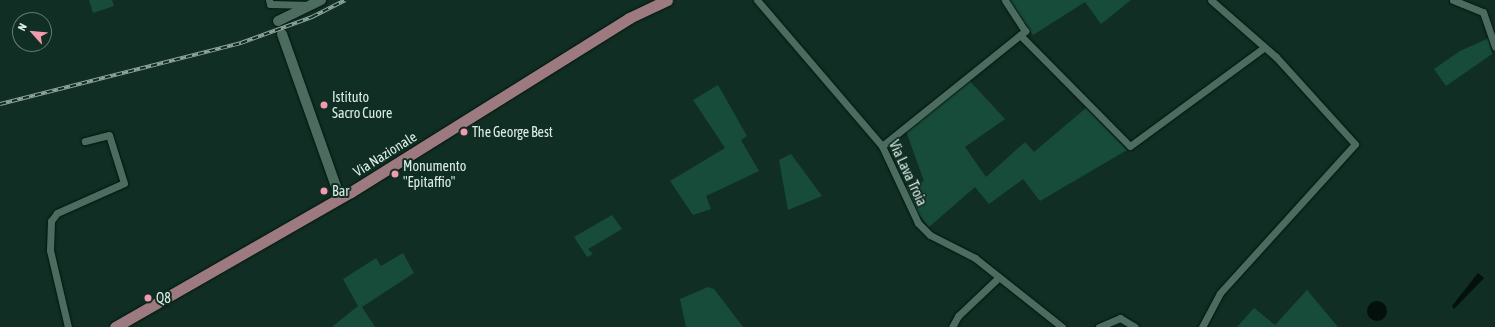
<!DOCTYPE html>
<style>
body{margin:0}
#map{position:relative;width:1495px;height:327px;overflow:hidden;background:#102e24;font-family:"Asap Condensed",sans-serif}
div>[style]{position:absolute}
.green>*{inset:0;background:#174c3b}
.water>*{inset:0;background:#03100b}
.round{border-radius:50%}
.roads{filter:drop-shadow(0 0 1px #00160d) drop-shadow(0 0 1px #00160d)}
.street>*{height:7px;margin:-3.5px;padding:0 3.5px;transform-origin:3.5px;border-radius:3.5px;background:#4d6c60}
.secondary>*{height:10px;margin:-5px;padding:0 5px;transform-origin:5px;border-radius:5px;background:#4d6c60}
.primary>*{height:11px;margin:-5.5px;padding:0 5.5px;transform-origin:5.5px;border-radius:5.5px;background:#9c7a80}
.rail>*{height:3.5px;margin-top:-1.75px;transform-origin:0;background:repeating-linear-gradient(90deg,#102e24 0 6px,#91a79e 0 12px);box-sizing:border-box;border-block:1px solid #91a79e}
.dots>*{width:11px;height:11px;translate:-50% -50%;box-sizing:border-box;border:2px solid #102e24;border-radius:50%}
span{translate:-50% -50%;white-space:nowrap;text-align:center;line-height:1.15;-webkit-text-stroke:4px #102e24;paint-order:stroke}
.poi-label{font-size:14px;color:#dcede5}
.left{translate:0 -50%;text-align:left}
.street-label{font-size:14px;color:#dcede5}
.north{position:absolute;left:12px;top:12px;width:40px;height:40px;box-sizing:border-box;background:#102e24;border:1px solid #627a71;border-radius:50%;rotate:297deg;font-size:11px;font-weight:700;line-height:16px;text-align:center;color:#dcede5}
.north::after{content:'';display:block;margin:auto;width:14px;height:18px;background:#f29aae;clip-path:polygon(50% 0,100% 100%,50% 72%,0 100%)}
</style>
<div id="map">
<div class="green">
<div style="clip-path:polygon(89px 0,112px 0,114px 6px,93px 13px)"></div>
<div style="clip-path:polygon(1009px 0,1131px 0,1101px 24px,1085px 2px,1033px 35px)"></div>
<div style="clip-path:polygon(1489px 38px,1492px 54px,1446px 86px,1434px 69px,1460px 51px)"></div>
<div style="clip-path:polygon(968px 79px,1005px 119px,965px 147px,986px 177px,1025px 142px,1034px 152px,1086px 108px,1127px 150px,1040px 201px,1023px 179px,989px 204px,975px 187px,929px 227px,913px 207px,904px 189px,924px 181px,906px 131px)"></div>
<div style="clip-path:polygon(718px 85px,747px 136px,741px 140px,759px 171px,706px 196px,711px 209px,693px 215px,670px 181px,725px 148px,693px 100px)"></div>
<div style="clip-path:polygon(791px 154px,822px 196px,788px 210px,779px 160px)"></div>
<div style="clip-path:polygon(612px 215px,622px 229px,588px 249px,593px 254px,587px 257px,574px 237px)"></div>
<div style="clip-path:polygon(403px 253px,414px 273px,362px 307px,375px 327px,332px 327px,358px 306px,343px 279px,376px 258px,381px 266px)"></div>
<div style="clip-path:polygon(708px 287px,714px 289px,743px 327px,686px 327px,680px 299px)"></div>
<div style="clip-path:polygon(1307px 290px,1338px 327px,1237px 327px,1254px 308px,1275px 325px)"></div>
</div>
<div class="water">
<div style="clip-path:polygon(1478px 273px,1484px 278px,1454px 309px,1452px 306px)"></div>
<div class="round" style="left:1367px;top:301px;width:20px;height:20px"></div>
</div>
<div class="roads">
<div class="street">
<div style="left:269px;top:0;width:4px;rotate:76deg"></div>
<div style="left:270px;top:4px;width:42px;rotate:1.4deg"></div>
<div style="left:757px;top:0;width:192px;rotate:49.4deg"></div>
<div style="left:882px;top:146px;width:85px;rotate:64.9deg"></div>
<div style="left:918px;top:223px;width:17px;rotate:45deg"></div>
<div style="left:930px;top:235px;width:51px;rotate:27.1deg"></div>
<div style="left:975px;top:258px;width:111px;rotate:38.4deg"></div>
<div style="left:1453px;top:0;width:32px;rotate:22deg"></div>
<div style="left:1483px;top:12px;width:37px;rotate:71deg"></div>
<div style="left:1020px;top:35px;width:156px;rotate:45.3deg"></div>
<div style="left:1130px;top:146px;width:164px;rotate:-36.3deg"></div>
<div style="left:882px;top:146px;width:184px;rotate:-38.8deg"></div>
<div style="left:1025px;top:31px;width:37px;rotate:-123deg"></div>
<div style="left:68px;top:327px;width:79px;rotate:-103.2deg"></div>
<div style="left:50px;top:250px;width:29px;rotate:-88deg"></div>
<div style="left:51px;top:221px;width:10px;rotate:-53deg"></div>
<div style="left:57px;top:213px;width:73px;rotate:-24.1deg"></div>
<div style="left:124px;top:183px;width:50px;rotate:-107.4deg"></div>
<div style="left:109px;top:135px;width:25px;rotate:166deg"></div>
<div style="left:952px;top:327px;width:13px;rotate:-61deg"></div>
<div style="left:958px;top:316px;width:55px;rotate:-43.5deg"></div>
<div style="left:1099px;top:327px;width:23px;rotate:-23deg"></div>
<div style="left:1120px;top:318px;width:17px;rotate:31deg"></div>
<div style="left:1202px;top:327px;width:38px;rotate:-62deg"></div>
<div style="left:1220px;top:293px;width:201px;rotate:-47.8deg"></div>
<div style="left:1355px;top:144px;width:118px;rotate:-132.2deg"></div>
<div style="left:1276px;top:57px;width:86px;rotate:-138.8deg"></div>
</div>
<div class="secondary">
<div style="left:278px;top:21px;width:48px;rotate:-26deg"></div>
<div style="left:282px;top:34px;width:174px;rotate:70.5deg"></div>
</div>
<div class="primary">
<div style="left:115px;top:327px;width:272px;rotate:-29.8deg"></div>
<div style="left:351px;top:192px;width:328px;rotate:-32deg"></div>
<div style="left:629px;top:18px;width:42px;rotate:-25.3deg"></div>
</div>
</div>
<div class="rail">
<div style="left:0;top:104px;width:249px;rotate:-14.2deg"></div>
<div style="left:241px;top:43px;width:76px;rotate:-20.1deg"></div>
<div style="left:312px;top:17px;width:37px;rotate:-27deg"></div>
</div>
<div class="dots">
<div style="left:324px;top:105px;background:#f29aae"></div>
<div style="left:464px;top:132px;background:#f29aae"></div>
<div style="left:395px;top:174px;background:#f29aae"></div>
<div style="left:324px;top:191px;background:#f29aae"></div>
<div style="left:148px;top:298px;background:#f29aae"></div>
</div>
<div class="poi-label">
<span class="left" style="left:332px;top:105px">Istituto<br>Sacro Cuore</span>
<span class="left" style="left:472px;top:132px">The George Best</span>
<span class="left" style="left:403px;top:174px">Monumento<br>"Epitaffio"</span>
<span class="left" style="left:332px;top:191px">Bar</span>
<span class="left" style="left:156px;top:298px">Q8</span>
</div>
<div class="street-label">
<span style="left:385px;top:154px;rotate:-32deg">Via Nazionale</span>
<span style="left:908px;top:173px;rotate:65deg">Via Lava Troia</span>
</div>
<div class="north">N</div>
</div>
